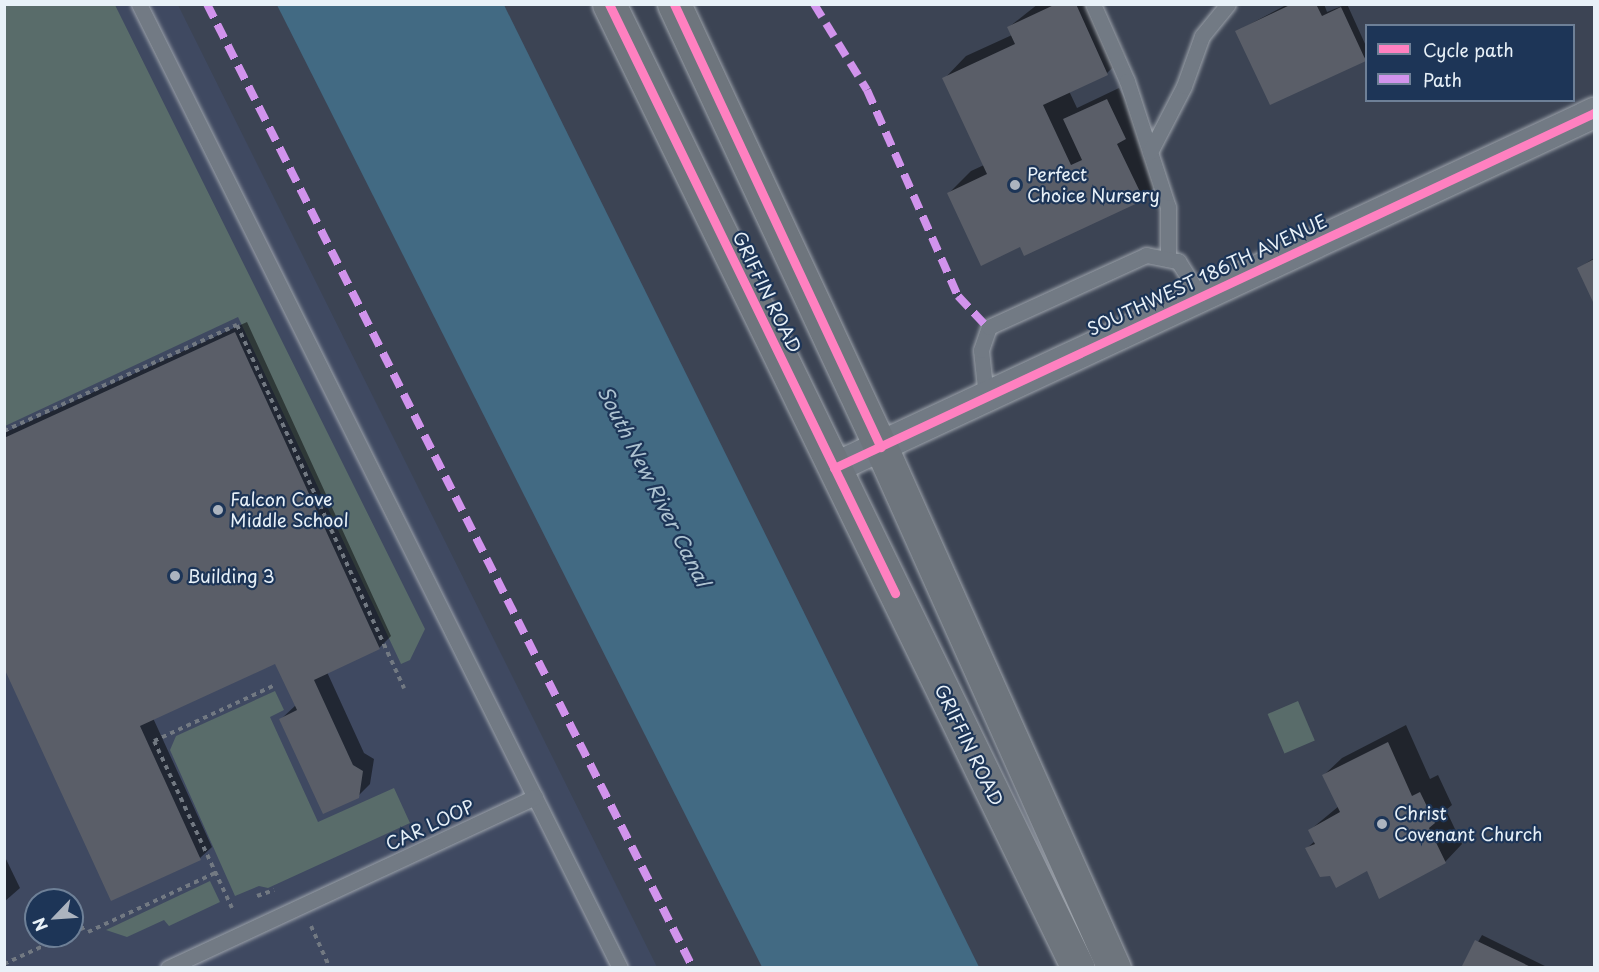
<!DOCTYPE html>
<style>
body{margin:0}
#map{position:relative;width:1599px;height:972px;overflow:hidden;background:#3c4454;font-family:"Playpen Sans",sans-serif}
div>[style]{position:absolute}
.built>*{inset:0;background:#3f4961}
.green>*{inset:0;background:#596c6a;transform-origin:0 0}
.water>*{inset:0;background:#426a83}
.shadow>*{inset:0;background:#0007}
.building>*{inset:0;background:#5a5e68}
.path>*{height:4px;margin-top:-2px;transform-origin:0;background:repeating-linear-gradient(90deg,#727982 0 4.5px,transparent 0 9px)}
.roads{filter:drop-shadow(0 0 2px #9da3ab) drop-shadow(0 0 2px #9da3ab)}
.service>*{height:15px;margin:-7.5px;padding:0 7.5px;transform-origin:7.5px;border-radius:7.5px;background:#727a84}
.minor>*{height:30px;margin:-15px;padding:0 15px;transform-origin:15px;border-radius:15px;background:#727a84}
.primary>*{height:33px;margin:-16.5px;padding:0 16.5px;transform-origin:16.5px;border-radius:16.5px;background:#6e757d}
.quiet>*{height:8px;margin-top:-4px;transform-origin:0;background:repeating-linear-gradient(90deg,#d193ec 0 15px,transparent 0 23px)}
.cycleway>*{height:9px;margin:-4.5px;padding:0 4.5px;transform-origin:4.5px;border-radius:4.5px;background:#ff80c0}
.dots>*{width:16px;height:16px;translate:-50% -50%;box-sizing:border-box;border:3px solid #1d3557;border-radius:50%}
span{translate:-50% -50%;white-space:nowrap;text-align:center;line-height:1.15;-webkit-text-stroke:4.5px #1d3557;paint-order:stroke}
.poi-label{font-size:18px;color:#e8f1f8}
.left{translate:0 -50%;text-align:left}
.street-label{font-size:18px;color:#e8f1f8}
.water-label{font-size:20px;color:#aec3d1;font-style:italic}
.frame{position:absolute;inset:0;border:6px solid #e8f1f8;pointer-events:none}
.legend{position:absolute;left:1365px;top:24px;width:210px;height:78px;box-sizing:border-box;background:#1d3557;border:2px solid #6e8097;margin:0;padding:8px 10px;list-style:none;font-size:18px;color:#e8f1f8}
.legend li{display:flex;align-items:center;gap:12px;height:30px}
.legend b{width:30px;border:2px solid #6e8097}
.north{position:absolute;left:24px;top:888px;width:60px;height:60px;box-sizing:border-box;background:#1d3557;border:2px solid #6e8097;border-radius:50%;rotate:245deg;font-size:16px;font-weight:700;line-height:24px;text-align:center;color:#e8f1f8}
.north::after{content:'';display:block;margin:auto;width:21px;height:27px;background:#acb4bf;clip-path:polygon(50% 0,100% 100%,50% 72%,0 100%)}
</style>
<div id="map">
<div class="built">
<div style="clip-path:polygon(evenodd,5px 5px,178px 5px,657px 967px,5px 968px,5px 5px,36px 900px,72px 900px,72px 936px,36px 936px,36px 900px)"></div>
</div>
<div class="green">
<div style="clip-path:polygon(4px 5px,115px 5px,425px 629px,410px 660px,401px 664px,238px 317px,5px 426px)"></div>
<div style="clip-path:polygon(275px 691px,284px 710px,270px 717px,318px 822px,394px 788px,410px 823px,268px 888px,259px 886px,235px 896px,170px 750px,176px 736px)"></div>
<div style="left:1298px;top:701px;width:43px;height:33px;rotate:67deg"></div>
<div style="clip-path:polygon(210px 881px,220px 902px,169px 926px,164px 920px,127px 937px,106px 930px)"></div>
</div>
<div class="water">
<div style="clip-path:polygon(277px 5px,504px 5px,979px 967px,762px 967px)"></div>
</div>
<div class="shadow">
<div style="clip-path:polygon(1038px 4px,1101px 4px,1125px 56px,1107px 73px,1069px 91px,1077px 108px,1119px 88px,1165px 176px,1143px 199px,1021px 245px,949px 193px,971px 171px,984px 165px,944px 79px,966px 56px,1012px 35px,1009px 27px)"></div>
<div style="clip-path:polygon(1288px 4px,1324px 4px,1327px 12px,1347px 4px,1366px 46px,1366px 58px,1237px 31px)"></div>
<div style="clip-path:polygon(1594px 258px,1594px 300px,1579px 268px)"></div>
<div style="clip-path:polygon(247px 322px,391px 636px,379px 648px,327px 672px,364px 753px,374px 759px,370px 784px,358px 796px,281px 719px,296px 705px,276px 662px,153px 718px,212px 847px,200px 858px,4px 664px,4px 433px)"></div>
<div style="clip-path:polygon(1406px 725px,1430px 779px,1438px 775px,1452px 805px,1446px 810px,1462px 844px,1445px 862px,1330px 875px,1307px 848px,1315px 841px,1310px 830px,1339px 806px,1324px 775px,1342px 758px)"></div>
<div style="clip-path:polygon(4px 855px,20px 888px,4px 902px)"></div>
<div style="clip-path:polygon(1482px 935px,1549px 968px,1463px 968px)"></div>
</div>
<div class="building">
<div style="clip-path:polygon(1056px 4px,1076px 4px,1108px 75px,1043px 105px,1071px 165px,1082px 160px,1063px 119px,1107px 99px,1126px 139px,1117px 144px,1144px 200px,1024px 256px,1020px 247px,981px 266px,947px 193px,987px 174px,942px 78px,1015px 44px,1007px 27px)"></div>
<div style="clip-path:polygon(1292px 4px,1316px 4px,1322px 16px,1341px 7px,1366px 61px,1270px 105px,1235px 31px)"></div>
<div style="clip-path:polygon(1594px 259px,1594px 304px,1577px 268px)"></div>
<div style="clip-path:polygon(235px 332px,380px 649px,314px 680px,353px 765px,363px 771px,359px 798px,323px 814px,279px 719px,297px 710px,275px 664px,140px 726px,201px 860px,111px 901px,4px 668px,4px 438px)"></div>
<div style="clip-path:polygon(1388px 742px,1412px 796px,1420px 792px,1435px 823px,1429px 828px,1446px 863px,1379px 899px,1367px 871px,1336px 888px,1330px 876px,1320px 877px,1305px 848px,1315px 844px,1308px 830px,1340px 812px,1322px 775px)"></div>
<div style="clip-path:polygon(1475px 940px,1533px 968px,1461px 968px)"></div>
</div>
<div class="path">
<div style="left:4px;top:431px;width:256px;rotate:-24.5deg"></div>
<div style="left:237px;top:325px;width:400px;rotate:65.3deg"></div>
<div style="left:257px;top:896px;width:18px;rotate:-19deg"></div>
<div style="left:232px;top:908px;width:184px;rotate:-115deg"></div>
<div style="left:154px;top:741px;width:131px;rotate:-24.8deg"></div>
<div style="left:311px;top:926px;width:44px;rotate:65.8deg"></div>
<div style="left:88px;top:932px;width:140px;rotate:-24.9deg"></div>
<div style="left:72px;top:933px;width:14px;rotate:-25deg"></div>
<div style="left:4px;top:964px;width:67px;rotate:-24.7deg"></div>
</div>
<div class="roads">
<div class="service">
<div style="left:139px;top:4px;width:1077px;rotate:63.48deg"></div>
<div style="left:1093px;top:4px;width:84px;rotate:66.2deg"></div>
<div style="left:1127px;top:81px;width:133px;rotate:72deg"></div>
<div style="left:1168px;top:207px;width:52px;rotate:90deg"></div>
<div style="left:1150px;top:152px;width:74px;rotate:-62.7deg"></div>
<div style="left:1184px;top:86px;width:53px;rotate:-70.2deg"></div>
<div style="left:1202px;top:36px;width:41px;rotate:-50.9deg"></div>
<div style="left:986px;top:397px;width:47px;rotate:-96.1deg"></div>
<div style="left:981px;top:350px;width:24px;rotate:-71deg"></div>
<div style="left:989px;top:327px;width:173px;rotate:-24.6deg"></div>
<div style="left:1146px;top:255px;width:33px;rotate:11deg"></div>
<div style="left:1178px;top:261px;width:41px;rotate:57.8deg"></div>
<div style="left:168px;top:968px;width:405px;rotate:-25deg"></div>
</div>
<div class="minor">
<div style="left:834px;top:468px;width:839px;rotate:-25.04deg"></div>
</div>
<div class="primary">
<div style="left:609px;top:4px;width:1072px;rotate:64.06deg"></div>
<div style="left:674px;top:4px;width:489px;rotate:65deg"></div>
<div style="left:881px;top:447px;width:571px;rotate:65.91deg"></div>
</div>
</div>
<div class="quiet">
<div style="left:207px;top:4px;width:1080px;rotate:63.25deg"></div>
<div style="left:814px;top:4px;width:101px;rotate:58.4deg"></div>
<div style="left:867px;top:90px;width:225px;rotate:66.2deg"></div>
<div style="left:958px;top:296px;width:45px;rotate:46.8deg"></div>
</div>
<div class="cycleway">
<div style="left:609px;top:4px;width:655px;rotate:64.1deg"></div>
<div style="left:674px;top:4px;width:489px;rotate:65deg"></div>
<div style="left:834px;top:468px;width:839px;rotate:-25.04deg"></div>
</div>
<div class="dots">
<div style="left:1015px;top:185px;background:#acb4bf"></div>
<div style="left:218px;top:510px;background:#acb4bf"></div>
<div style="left:175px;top:576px;background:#acb4bf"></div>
<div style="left:1382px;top:824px;background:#acb4bf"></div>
</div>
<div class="poi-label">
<span class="left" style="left:1027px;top:185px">Perfect<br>Choice Nursery</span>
<span class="left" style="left:230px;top:510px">Falcon Cove<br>Middle School</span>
<span class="left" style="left:187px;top:576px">Building 3</span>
<span class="left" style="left:1394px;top:824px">Christ<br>Covenant Church</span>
</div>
<div class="street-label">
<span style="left:1207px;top:275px;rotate:-25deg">SOUTHWEST 186TH AVENUE</span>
<span style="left:767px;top:292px;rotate:64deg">GRIFFIN ROAD</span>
<span style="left:969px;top:745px;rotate:64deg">GRIFFIN ROAD</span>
<span style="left:430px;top:825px;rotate:-25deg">CAR LOOP</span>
</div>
<div class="water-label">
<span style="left:654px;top:486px;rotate:63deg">South New River Canal</span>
</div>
<div class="frame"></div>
<ul class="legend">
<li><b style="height:8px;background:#ff80c0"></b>Cycle path</li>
<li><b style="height:8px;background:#d193ec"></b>Path</li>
</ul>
<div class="north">N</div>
</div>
